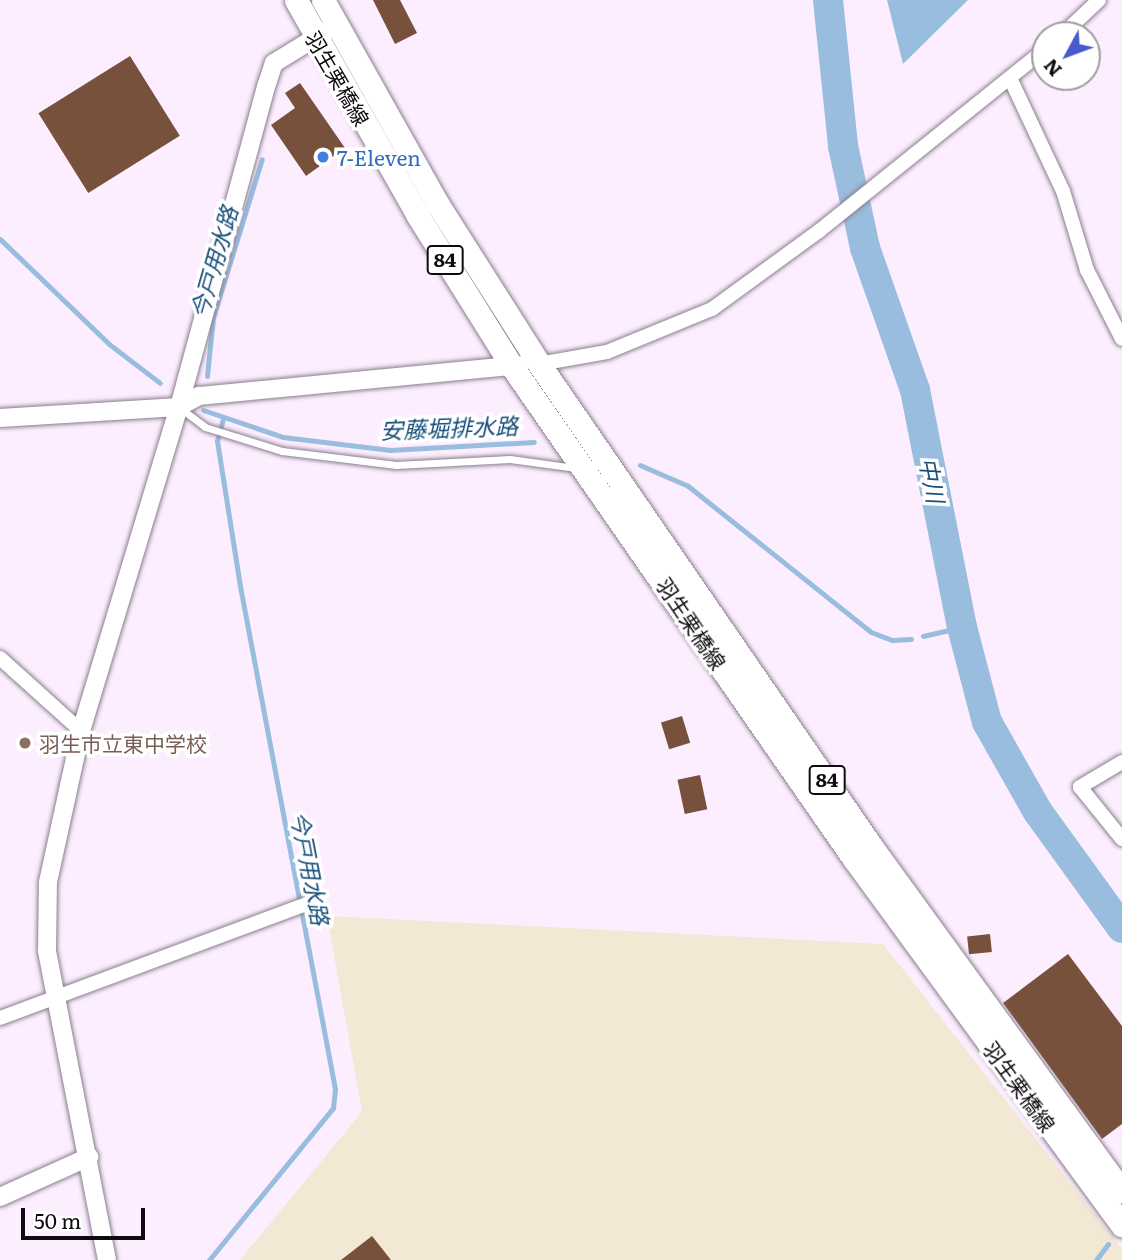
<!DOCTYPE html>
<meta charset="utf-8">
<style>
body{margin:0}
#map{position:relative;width:1122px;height:1260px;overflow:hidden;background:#fceeff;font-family:Literata,"Noto Sans JP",serif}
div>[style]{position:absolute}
.industrial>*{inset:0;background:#f2e8d3}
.water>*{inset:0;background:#99bddf}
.stream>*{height:5px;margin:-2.5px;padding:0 2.5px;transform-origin:2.5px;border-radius:2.5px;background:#99bddf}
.river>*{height:30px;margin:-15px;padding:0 15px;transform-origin:15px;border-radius:15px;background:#99bddf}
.building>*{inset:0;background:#77513b;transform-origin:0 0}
.roads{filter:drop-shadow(0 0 2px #8a7e8d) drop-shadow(0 0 2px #8a7e8d)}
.service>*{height:7px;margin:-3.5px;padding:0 3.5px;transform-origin:3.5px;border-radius:3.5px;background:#fff}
.minor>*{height:14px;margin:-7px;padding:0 7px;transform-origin:7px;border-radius:7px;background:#fff}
.tertiary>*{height:18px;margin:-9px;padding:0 9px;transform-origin:9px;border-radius:9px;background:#fff}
.primary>*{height:23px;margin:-11.5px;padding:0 11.5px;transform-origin:11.5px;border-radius:11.5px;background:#fff}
.dots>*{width:19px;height:19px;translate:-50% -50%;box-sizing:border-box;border:4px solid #fff;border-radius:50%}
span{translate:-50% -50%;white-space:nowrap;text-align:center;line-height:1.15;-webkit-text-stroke:7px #fff;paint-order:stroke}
.shield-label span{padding:2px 5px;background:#fff;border:2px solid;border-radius:5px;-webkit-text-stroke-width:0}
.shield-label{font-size:19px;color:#0f0a10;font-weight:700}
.street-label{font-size:21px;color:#0f0a10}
.shop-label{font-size:21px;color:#366cbe}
.left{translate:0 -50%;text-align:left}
.education-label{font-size:21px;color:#785e54}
.water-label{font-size:23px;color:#184f7a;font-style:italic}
.north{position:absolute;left:1031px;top:21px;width:70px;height:70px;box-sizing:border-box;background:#fff;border:2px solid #9f9d9f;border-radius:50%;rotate:229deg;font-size:19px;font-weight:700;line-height:28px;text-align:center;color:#0f0a10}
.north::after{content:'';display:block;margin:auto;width:24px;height:32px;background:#4b59ce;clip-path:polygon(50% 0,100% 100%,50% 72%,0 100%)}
.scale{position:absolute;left:21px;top:1208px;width:124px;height:32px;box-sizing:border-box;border:4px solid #0f0a10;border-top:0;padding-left:9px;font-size:21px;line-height:24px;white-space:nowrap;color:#0f0a10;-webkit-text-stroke:5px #fff;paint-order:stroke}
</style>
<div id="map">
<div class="industrial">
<div style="clip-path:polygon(327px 916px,883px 944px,1122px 1249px,1122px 1260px,240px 1260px,362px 1112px)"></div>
</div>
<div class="water">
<div style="clip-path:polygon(887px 0,968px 0,903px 64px)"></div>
</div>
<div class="stream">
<div style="left:0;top:239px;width:151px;rotate:43.9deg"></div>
<div style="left:109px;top:344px;width:64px;rotate:37.4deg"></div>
<div style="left:207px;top:376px;width:59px;rotate:-84.2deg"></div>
<div style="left:213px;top:317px;width:165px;rotate:-72.8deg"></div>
<div style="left:203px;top:410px;width:84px;rotate:18.6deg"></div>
<div style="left:283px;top:437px;width:108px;rotate:6.9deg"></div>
<div style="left:390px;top:450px;width:144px;rotate:-3.2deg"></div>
<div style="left:640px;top:465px;width:52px;rotate:23.6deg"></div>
<div style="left:688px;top:486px;width:234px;rotate:38.6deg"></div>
<div style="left:871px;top:632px;width:22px;rotate:21deg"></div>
<div style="left:892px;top:640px;width:19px;rotate:-3deg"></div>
<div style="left:923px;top:636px;width:40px;rotate:-13deg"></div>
<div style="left:209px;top:1260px;width:196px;rotate:-50.8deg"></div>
<div style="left:333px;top:1108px;width:19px;rotate:-84deg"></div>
<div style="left:335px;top:1089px;width:512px;rotate:-100.7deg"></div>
<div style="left:240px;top:586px;width:147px;rotate:-99deg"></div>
<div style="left:217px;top:441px;width:23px;rotate:-75deg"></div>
<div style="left:1096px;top:1260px;width:20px;rotate:-53deg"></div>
</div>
<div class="river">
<div style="left:828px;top:0;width:147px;rotate:84.1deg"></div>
<div style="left:843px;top:146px;width:104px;rotate:77.8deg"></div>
<div style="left:865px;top:248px;width:151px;rotate:70.6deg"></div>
<div style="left:915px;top:390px;width:242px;rotate:78.8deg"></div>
<div style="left:962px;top:627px;width:98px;rotate:75.3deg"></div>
<div style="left:987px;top:722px;width:103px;rotate:60.5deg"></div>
<div style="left:1038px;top:812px;width:143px;rotate:54.1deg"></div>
</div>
<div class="building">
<div style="clip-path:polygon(373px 0,400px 0,417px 33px,395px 44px)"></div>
<div style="left:130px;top:56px;width:94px;height:108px;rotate:58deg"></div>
<div style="clip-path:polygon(300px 83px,345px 148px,306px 176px,271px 125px,295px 108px,285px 93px)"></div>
<div style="left:682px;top:716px;width:28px;height:22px;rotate:73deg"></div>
<div style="left:700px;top:775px;width:35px;height:23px;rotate:78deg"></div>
<div style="left:990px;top:934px;width:18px;height:23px;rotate:84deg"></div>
<div style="clip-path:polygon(1068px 954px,1122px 1026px,1122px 1124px,1102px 1139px,1003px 1003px)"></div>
<div style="clip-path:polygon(372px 1236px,391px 1260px,341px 1260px)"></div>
</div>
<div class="roads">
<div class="service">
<div style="left:180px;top:408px;width:31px;rotate:37deg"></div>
<div style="left:205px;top:427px;width:81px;rotate:17.3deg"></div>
<div style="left:282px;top:451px;width:115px;rotate:7deg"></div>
<div style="left:396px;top:465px;width:114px;rotate:-3deg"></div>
<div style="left:510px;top:459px;width:67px;rotate:7.8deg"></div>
</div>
<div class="minor">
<div style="left:1062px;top:35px;width:51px;rotate:-43.4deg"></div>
<div style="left:1010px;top:78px;width:125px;rotate:64.9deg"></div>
<div style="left:1063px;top:191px;width:83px;rotate:73.1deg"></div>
<div style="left:1087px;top:270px;width:77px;rotate:63.1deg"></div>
<div style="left:539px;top:364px;width:69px;rotate:-10deg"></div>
<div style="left:607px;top:352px;width:113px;rotate:-22.3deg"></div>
<div style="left:712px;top:309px;width:132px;rotate:-36.1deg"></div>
<div style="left:819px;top:231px;width:290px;rotate:-38.8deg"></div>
<div style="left:0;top:658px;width:109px;rotate:42deg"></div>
<div style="left:1122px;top:762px;width:49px;rotate:149.2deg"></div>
<div style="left:1080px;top:787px;width:67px;rotate:51.1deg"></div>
<div style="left:0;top:1018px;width:330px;rotate:-20.4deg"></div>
</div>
<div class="tertiary">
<div style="left:0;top:418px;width:179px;rotate:-3.5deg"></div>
<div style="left:179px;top:407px;width:23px;rotate:-29deg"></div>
<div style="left:199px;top:396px;width:322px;rotate:-5.5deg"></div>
<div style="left:0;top:1197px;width:98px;rotate:-24.2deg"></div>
<div style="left:107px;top:1260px;width:316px;rotate:-101deg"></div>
<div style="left:47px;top:950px;width:68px;rotate:-89.2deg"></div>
<div style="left:48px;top:882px;width:155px;rotate:-77.7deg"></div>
<div style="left:81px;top:731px;width:338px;rotate:-73.2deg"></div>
<div style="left:179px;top:407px;width:335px;rotate:-74.8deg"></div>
<div style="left:267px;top:84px;width:22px;rotate:-72deg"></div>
<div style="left:274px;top:63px;width:73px;rotate:-31.5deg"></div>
</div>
<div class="primary">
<div style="left:296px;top:0;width:248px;rotate:60.5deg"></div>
<div style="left:418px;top:216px;width:176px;rotate:58deg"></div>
<div style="left:511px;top:365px;width:601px;rotate:55.23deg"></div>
<div style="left:854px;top:859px;width:454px;rotate:53.8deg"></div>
<div style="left:323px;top:0;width:233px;rotate:60.7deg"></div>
<div style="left:437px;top:203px;width:191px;rotate:57.6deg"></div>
<div style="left:539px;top:364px;width:585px;rotate:55.44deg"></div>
<div style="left:871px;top:846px;width:427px;rotate:54deg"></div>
</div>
</div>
<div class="dots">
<div style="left:323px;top:157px;background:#3f7fe0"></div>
<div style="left:25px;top:743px;background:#8d6e63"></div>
</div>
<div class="shield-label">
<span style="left:445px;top:260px">84</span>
<span style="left:827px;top:780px">84</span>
</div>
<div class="street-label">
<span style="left:338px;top:78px;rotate:60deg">羽生栗橋線</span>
<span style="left:692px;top:623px;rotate:56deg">羽生栗橋線</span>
<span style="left:1020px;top:1086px;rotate:54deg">羽生栗橋線</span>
</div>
<div class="shop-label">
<span class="left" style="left:337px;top:157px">7-Eleven</span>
</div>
<div class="education-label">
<span class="left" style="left:39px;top:743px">羽生市立東中学校</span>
</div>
<div class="water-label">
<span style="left:213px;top:262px;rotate:-74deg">今戸用水路</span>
<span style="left:449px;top:427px;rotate:-2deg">安藤堀排水路</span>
<span style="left:933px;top:480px;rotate:79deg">中川</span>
<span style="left:311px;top:868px;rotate:79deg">今戸用水路</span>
</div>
<div class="north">N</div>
<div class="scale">50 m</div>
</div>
